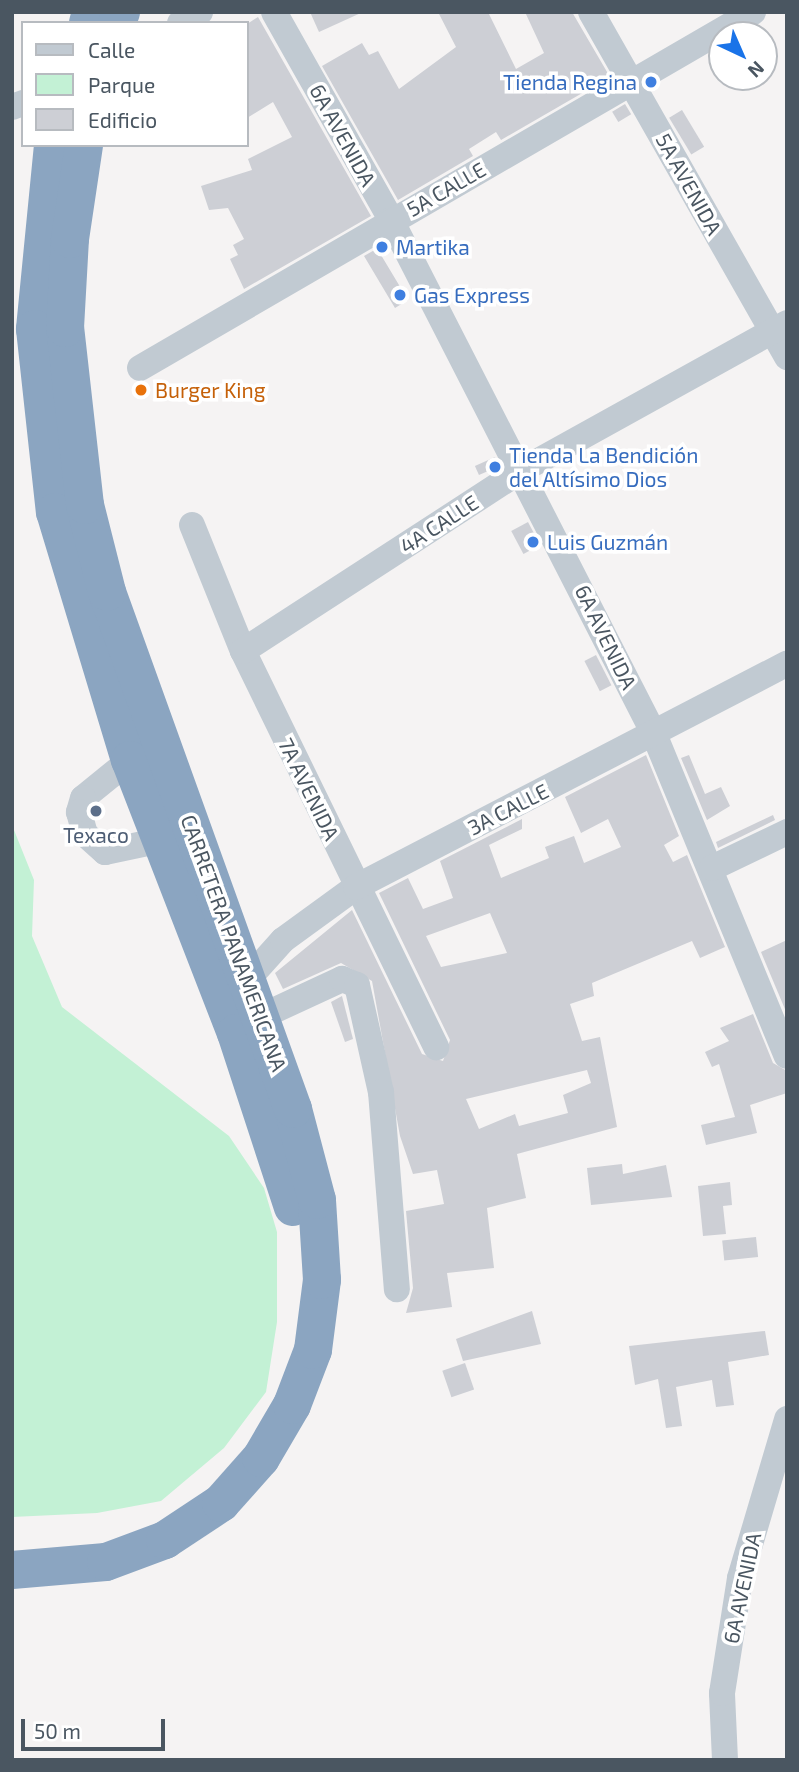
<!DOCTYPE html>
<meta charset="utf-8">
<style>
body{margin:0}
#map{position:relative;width:799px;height:1772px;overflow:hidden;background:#f5f3f3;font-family:"Exo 2",sans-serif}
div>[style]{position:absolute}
.green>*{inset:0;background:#c3f1d5}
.building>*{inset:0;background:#cdcfd5;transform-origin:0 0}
.minor>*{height:26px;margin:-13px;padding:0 13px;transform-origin:13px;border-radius:13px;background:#c1cad2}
.highway>*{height:38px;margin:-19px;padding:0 19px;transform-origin:19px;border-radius:19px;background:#8ba5c1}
.dots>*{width:19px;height:19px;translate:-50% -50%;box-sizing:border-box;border:4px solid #fff;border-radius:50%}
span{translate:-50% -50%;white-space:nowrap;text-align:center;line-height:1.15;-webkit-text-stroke:7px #fff;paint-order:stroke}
.shop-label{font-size:21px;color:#366cbe}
.right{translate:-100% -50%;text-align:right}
.left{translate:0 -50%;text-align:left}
.street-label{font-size:21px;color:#4a5661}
.food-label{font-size:21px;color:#c56008}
.service-label{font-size:21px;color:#4e5e75}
.frame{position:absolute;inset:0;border:14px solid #4a5661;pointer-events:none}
.legend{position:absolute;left:21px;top:21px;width:228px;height:126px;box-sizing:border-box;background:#fff;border:2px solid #b7bbc0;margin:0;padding:9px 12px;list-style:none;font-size:21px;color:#4a5661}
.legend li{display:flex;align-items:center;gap:14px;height:35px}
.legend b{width:35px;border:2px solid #b7bbc0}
.north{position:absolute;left:708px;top:21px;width:70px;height:70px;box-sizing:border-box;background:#fff;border:2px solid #b7bbc0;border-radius:50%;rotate:136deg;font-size:19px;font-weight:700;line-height:28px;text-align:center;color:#4a5661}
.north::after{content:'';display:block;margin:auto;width:24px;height:32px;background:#1a73e8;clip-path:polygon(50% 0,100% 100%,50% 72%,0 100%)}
.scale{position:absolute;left:21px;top:1719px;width:144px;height:32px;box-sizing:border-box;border:4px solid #4a5661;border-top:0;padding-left:9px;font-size:21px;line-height:24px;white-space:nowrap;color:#4a5661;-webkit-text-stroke:5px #fff;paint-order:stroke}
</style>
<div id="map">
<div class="green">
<div style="clip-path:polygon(12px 825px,34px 880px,32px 936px,62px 1007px,229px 1136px,264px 1188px,277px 1232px,277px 1322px,266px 1392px,224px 1448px,161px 1501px,97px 1513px,12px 1517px)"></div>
</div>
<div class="building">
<div style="clip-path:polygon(310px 12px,363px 12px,319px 32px)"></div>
<div style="clip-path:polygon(438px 12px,488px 12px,516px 69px,544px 53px,525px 12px,572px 12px,610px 77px,501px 140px,496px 132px,469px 149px,473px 156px,398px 200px,322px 66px,362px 43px,369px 55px,378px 51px,399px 89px,456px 47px)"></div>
<div style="clip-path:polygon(258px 17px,371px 216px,244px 289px,230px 259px,238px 255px,233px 245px,244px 239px,228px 208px,209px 210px,201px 186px,252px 170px,248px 159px,292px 137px,273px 102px,247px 118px,247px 24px)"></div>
<div style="left:625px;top:104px;width:12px;height:15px;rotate:59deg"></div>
<div style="left:682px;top:110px;width:43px;height:15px;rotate:59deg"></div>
<div style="clip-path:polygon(385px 244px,381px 255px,408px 300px,395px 308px,364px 256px)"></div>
<div style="left:495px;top:457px;width:10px;height:22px;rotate:66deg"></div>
<div style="left:528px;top:522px;width:26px;height:19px;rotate:62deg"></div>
<div style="left:596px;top:655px;width:34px;height:13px;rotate:63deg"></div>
<div style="clip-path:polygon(evenodd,646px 755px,679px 836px,664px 845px,673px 862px,687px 855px,725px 947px,700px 958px,692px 941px,592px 983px,594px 996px,570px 1004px,582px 1041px,600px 1037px,617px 1127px,517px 1154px,526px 1198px,487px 1208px,494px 1268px,447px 1273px,452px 1307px,406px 1313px,413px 1288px,406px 1211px,444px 1204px,437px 1170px,413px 1174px,400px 1136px,372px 981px,341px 963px,283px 989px,275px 973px,352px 910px,422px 1054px,443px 1061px,450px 1040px,379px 893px,408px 878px,423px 909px,453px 898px,440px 861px,522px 819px,522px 829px,489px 845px,501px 878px,549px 858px,545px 847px,574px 836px,584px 863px,621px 847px,608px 819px,581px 833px,565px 797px,646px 755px,490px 913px,507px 953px,441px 967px,426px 936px,490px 913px,646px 755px,587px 1070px,591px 1083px,563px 1095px,568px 1113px,519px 1126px,515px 1114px,479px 1129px,466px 1099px,587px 1070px)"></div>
<div style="clip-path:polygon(689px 755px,705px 794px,721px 787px,730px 806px,707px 820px,681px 758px)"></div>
<div style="clip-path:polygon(773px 815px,775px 820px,718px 848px,716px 842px)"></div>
<div style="clip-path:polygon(787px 940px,787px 1014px,761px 952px)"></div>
<div style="clip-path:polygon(342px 996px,353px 1039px,345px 1042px,331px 1002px)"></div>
<div style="clip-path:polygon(753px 1014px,773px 1063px,787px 1071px,787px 1093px,750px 1105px,757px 1133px,706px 1145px,701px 1125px,735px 1117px,719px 1064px,712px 1067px,705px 1052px,729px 1041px,720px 1028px)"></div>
<div style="clip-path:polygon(622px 1164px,623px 1174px,666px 1165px,672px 1197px,591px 1205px,587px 1168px)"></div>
<div style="clip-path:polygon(730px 1182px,732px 1205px,723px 1206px,726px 1234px,703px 1236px,698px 1186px)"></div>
<div style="left:756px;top:1237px;width:20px;height:34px;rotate:84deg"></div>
<div style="clip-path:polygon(532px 1311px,541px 1344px,463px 1361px,456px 1339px)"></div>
<div style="clip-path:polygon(765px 1331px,769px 1355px,728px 1362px,734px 1405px,716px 1407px,712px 1380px,676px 1387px,682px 1426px,666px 1428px,658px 1379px,635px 1385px,629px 1346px)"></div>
<div style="left:465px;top:1363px;width:28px;height:24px;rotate:71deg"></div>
</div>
<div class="minor">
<div style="left:274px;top:12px;width:239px;rotate:60.6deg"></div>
<div style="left:391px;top:220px;width:577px;rotate:62.9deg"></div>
<div style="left:654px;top:734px;width:348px;rotate:67.6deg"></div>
<div style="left:591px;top:12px;width:397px;rotate:60.4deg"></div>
<div style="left:180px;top:23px;width:23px;rotate:-29deg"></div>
<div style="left:12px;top:107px;width:12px;rotate:-20deg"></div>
<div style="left:140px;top:368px;width:709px;rotate:-30.15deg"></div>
<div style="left:192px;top:525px;width:136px;rotate:68deg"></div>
<div style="left:243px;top:651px;width:441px;rotate:64deg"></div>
<div style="left:243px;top:651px;width:333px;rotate:-33deg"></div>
<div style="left:522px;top:470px;width:303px;rotate:-29deg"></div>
<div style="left:130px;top:760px;width:60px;rotate:141deg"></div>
<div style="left:83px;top:798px;width:15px;rotate:106deg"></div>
<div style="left:79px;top:812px;width:23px;rotate:75deg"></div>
<div style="left:85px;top:834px;width:27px;rotate:42deg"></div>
<div style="left:105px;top:852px;width:58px;rotate:-11.9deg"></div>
<div style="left:712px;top:868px;width:83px;rotate:-25.6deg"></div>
<div style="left:248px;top:979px;width:52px;rotate:-48.1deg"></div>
<div style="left:283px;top:940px;width:90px;rotate:-36deg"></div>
<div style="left:356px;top:887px;width:485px;rotate:-27.4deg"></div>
<div style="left:258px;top:1018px;width:93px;rotate:-24.9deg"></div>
<div style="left:342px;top:979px;width:16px;rotate:22deg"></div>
<div style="left:357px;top:985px;width:110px;rotate:77.4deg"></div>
<div style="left:381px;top:1092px;width:198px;rotate:85.4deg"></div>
<div style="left:725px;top:1760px;width:67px;rotate:-92.6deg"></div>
<div style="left:722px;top:1693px;width:116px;rotate:-81.1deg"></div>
<div style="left:740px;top:1578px;width:166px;rotate:-73.5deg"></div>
</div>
<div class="highway">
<div style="left:88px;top:23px;width:11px;rotate:-75deg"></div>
<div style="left:117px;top:23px;width:12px;rotate:-70deg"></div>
<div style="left:53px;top:145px;width:185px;rotate:95.6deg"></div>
<div style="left:35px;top:329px;width:184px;rotate:83.8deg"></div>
<div style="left:55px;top:512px;width:259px;rotate:73.2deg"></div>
<div style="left:130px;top:760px;width:293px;rotate:68.8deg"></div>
<div style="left:236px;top:1033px;width:183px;rotate:71.9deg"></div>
<div style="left:12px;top:1570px;width:94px;rotate:-4.9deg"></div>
<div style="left:106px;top:1562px;width:63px;rotate:-20.4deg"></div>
<div style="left:165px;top:1540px;width:67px;rotate:-33.5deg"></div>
<div style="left:221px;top:1503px;width:60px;rotate:-48.4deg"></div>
<div style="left:261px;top:1458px;width:61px;rotate:-59.7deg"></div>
<div style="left:292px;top:1405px;width:59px;rotate:-69.1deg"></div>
<div style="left:313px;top:1350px;width:71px;rotate:-82.7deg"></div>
<div style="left:322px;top:1280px;width:80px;rotate:-93.6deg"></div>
<div style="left:317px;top:1200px;width:94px;rotate:-104.8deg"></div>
<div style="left:293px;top:1109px;width:549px;rotate:-109.79deg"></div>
<div style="left:107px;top:592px;width:90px;rotate:-104.2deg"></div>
<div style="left:85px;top:505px;width:178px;rotate:-96.4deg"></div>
<div style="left:65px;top:328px;width:89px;rotate:-86.8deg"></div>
<div style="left:70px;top:239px;width:95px;rotate:-81.5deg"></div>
</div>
<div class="dots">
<div style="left:651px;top:82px;background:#3f7fe0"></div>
<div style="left:382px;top:247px;background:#3f7fe0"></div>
<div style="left:400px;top:295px;background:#3f7fe0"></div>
<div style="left:141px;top:390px;background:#e8710a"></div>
<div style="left:495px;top:467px;background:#3f7fe0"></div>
<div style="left:533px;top:542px;background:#3f7fe0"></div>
<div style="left:96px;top:811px;background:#5c6f8a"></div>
</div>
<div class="shop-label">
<span class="right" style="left:637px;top:82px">Tienda Regina</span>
<span class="left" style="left:396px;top:247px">Martika</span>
<span class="left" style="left:414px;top:295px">Gas Express</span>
<span class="left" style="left:509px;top:467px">Tienda La Bendición<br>del Altísimo Dios</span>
<span class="left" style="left:547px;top:542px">Luis Guzmán</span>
</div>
<div class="street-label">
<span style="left:343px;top:135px;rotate:61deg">6A AVENIDA</span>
<span style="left:689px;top:184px;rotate:61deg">5A AVENIDA</span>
<span style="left:446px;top:189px;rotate:-30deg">5A CALLE</span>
<span style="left:439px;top:524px;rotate:-33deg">4A CALLE</span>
<span style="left:606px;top:637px;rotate:64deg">6A AVENIDA</span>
<span style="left:309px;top:789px;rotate:64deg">7A AVENIDA</span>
<span style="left:508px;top:809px;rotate:-27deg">3A CALLE</span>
<span style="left:234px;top:943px;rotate:70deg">CARRETERA PANAMERICANA</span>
<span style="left:742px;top:1588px;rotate:-78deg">6A AVENIDA</span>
</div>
<div class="food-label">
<span class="left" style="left:155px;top:390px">Burger King</span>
</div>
<div class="service-label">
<span style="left:96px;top:835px">Texaco</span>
</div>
<div class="frame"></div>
<ul class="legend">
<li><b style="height:9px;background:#c1cad2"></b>Calle</li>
<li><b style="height:19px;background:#c3f1d5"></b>Parque</li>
<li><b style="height:19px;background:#cdcfd5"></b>Edificio</li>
</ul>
<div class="north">N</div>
<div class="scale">50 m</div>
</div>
